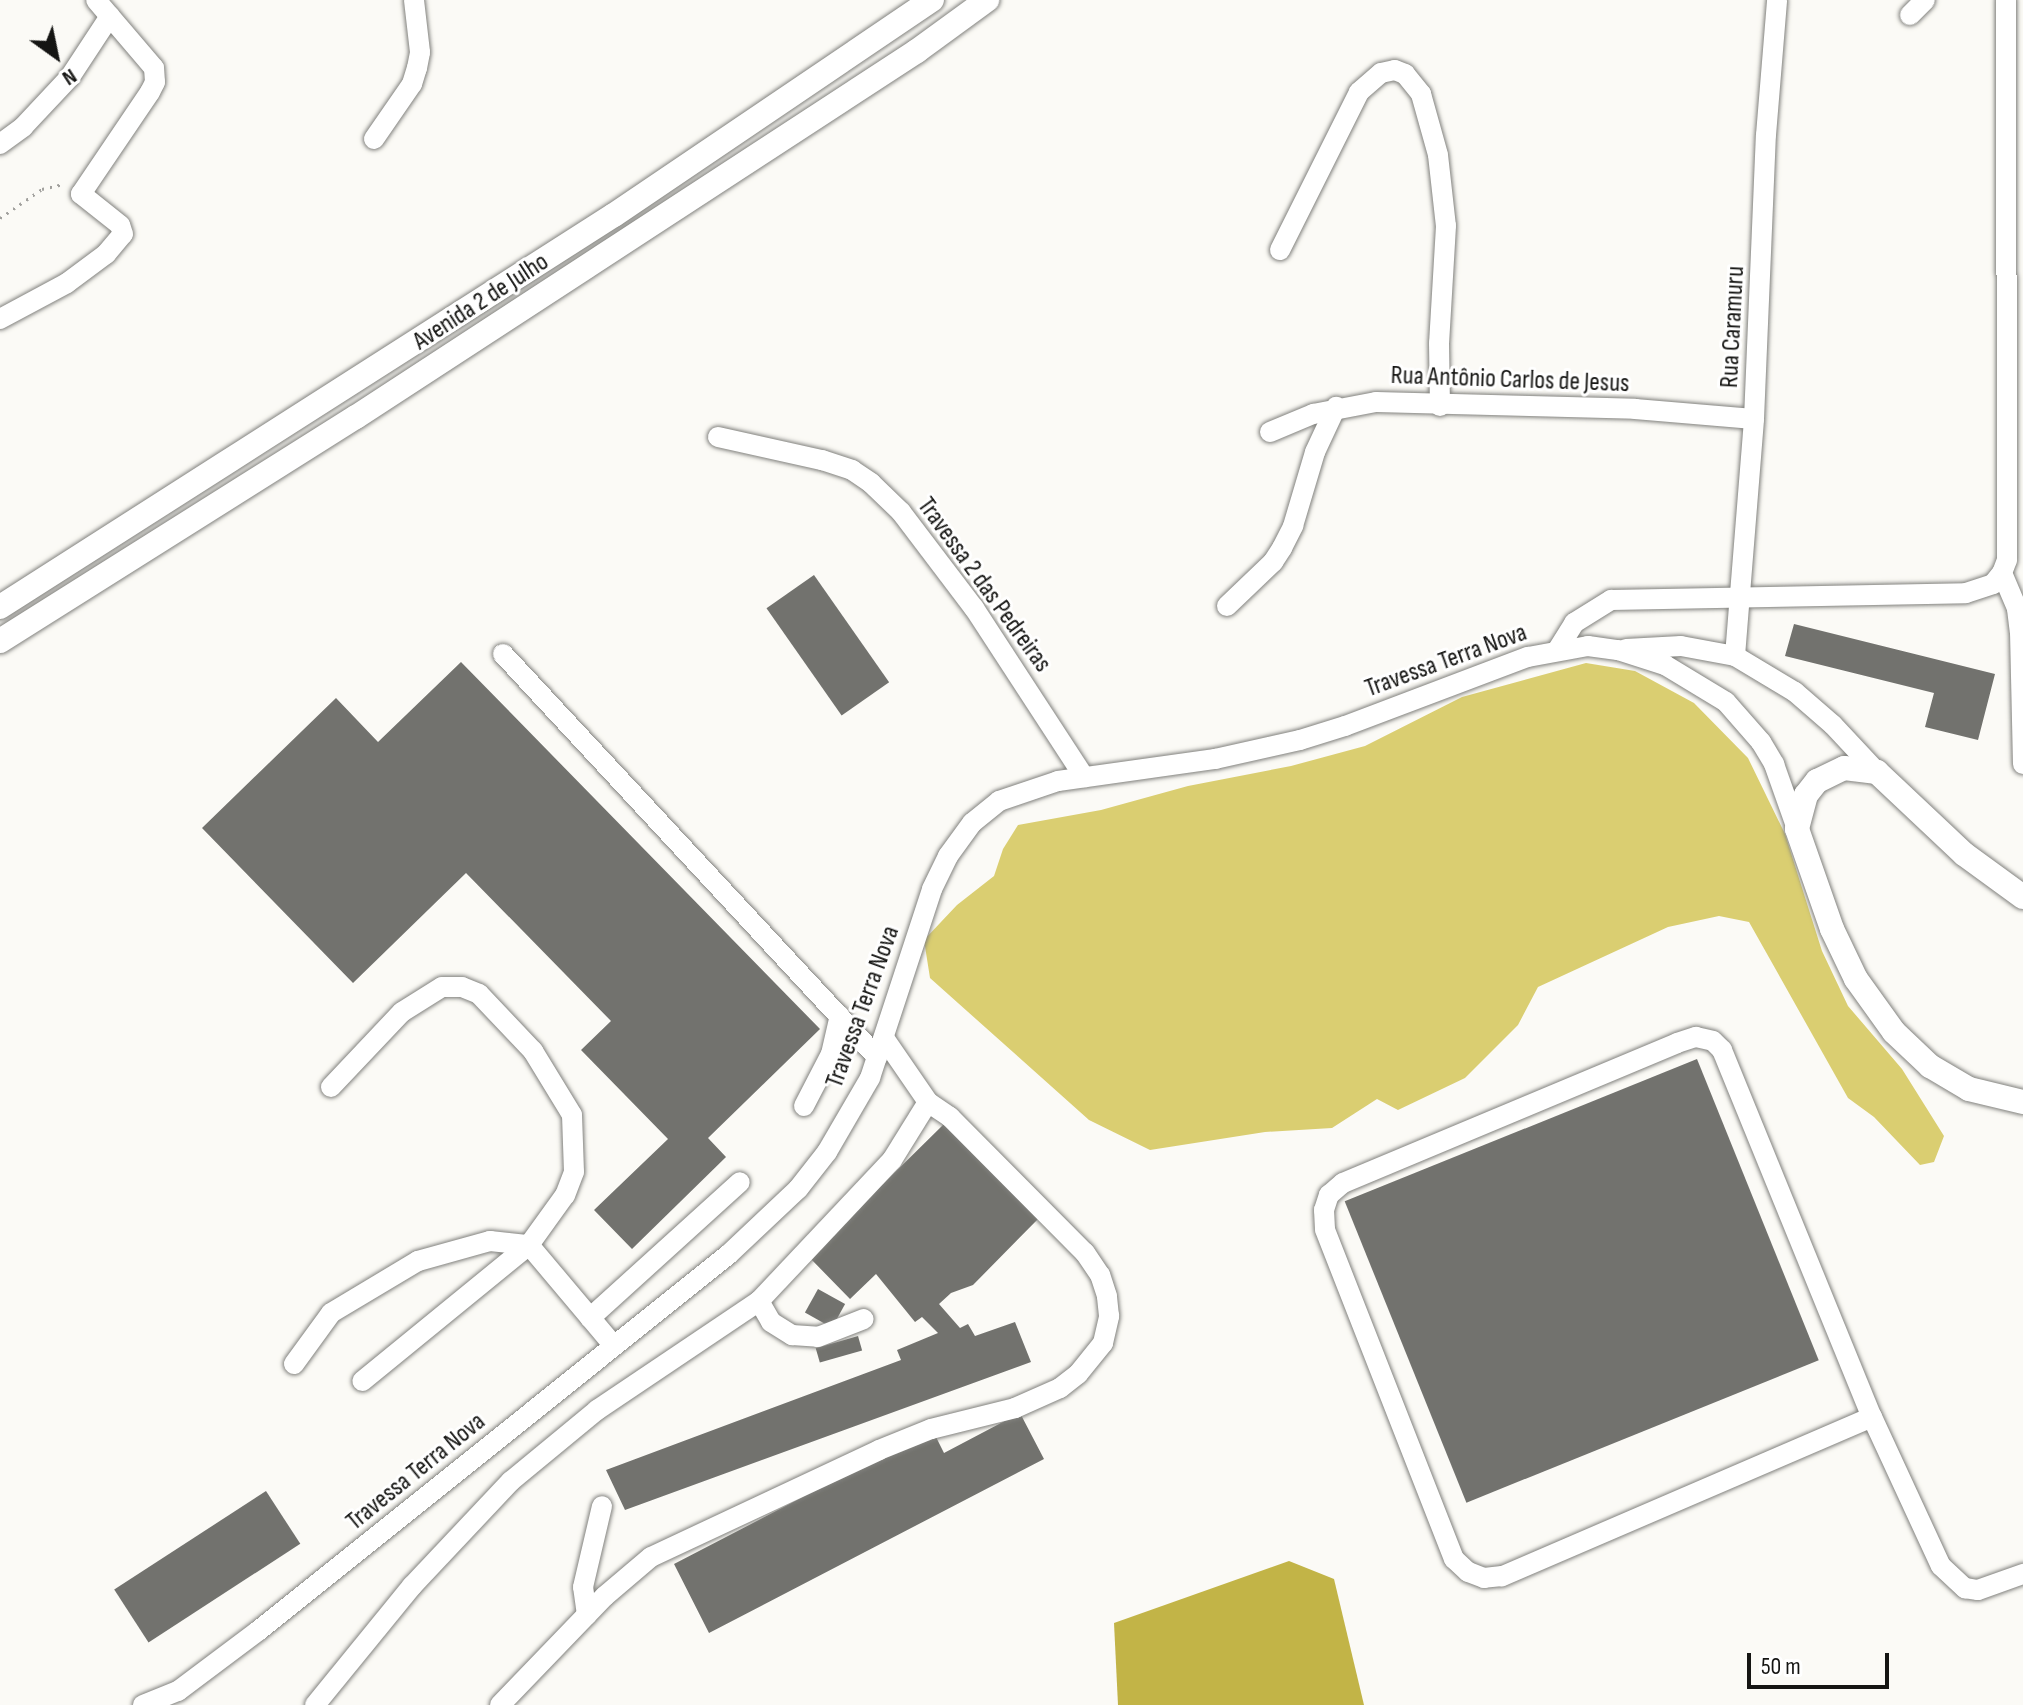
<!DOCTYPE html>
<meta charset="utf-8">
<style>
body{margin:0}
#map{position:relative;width:2023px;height:1705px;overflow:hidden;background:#fbfaf6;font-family:"Sofia Sans Condensed",sans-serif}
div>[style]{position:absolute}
.green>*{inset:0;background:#dace71}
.water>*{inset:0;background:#c2b447}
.building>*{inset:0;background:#72726e;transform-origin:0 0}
.path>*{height:3px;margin-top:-1.5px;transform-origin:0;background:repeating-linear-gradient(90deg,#a2a19e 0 2px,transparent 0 8px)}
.roads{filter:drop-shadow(0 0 2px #81817d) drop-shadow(0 0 2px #81817d)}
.minor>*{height:20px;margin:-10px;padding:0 10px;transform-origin:10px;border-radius:10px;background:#fff}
.major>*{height:24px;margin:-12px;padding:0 12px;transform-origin:12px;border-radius:12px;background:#fff}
span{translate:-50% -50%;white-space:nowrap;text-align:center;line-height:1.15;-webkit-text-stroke:6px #fff;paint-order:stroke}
.street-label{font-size:26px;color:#151513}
.north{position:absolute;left:16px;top:16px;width:80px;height:80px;-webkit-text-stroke:6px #fff;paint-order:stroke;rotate:147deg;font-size:22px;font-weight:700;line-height:32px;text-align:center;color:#151513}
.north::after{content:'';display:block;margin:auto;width:28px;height:36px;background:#151513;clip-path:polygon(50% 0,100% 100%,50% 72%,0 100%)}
.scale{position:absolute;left:1747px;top:1653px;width:142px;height:36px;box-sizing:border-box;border:4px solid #151513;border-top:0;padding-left:10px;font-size:24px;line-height:28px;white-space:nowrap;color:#151513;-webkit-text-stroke:6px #fff;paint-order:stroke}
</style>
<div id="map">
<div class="green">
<div style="clip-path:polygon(1586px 663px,1635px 671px,1694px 703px,1748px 758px,1785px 834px,1822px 951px,1848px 1006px,1902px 1069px,1944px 1136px,1934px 1162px,1920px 1165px,1874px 1117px,1848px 1098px,1749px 922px,1719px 916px,1668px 927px,1538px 987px,1518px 1025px,1465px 1078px,1398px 1110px,1377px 1099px,1332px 1128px,1265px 1132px,1150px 1150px,1089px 1120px,930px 978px,924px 940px,957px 905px,994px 876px,1003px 849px,1018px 825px,1101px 810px,1188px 786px,1291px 766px,1365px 746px,1462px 697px)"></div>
</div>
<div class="water">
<div style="clip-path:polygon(1289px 1561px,1334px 1579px,1364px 1705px,1118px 1705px,1114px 1623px)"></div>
</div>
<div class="building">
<div style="left:814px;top:575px;width:131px;height:58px;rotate:55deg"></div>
<div style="clip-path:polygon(1794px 624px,1995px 674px,1978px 740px,1925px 727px,1934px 693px,1785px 656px)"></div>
<div style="clip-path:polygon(461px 662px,820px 1029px,708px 1138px,726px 1157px,632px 1249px,594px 1210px,668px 1139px,581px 1050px,611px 1021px,466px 873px,353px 983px,202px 828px,336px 698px,378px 742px)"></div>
<div style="left:1697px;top:1059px;width:325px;height:380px;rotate:68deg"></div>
<div style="clip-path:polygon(944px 1124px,1039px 1218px,973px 1285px,951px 1293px,939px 1304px,960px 1328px,968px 1324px,975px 1336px,1015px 1322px,1031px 1362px,625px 1510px,606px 1470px,901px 1360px,897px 1350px,938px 1333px,922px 1317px,915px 1322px,876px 1274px,850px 1299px,809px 1257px)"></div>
<div style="left:818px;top:1289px;width:31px;height:27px;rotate:29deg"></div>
<div style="left:858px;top:1336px;width:15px;height:44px;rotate:74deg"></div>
<div style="clip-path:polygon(1020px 1413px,1044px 1459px,709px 1633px,674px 1564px,907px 1443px,935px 1435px,944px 1453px)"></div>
<div style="left:266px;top:1491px;width:63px;height:181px;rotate:57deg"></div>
</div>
<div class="path">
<div style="left:0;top:218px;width:51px;rotate:-34.6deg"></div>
<div style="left:42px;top:189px;width:22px;rotate:-13deg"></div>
</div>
<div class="roads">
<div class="minor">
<div style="left:1910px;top:15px;width:21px;rotate:-45deg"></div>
<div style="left:374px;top:139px;width:67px;rotate:-55.4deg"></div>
<div style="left:412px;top:84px;width:17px;rotate:-73deg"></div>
<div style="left:417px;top:68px;width:16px;rotate:-79deg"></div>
<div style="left:420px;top:52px;width:52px;rotate:-96.6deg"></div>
<div style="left:0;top:144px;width:29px;rotate:-36deg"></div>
<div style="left:23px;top:127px;width:69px;rotate:-46.8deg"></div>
<div style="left:70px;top:77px;width:73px;rotate:-56.7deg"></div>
<div style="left:1280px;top:250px;width:177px;rotate:-63.4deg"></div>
<div style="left:1359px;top:92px;width:29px;rotate:-41deg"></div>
<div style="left:1381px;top:73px;width:14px;rotate:-12deg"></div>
<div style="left:1395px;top:70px;width:11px;rotate:22deg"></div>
<div style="left:1405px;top:74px;width:26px;rotate:51deg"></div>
<div style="left:1421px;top:94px;width:63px;rotate:74.4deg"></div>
<div style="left:1438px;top:155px;width:71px;rotate:83.6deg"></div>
<div style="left:1446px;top:226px;width:117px;rotate:93.4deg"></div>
<div style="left:1439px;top:343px;width:63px;rotate:89.1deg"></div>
<div style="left:0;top:319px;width:76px;rotate:-28.2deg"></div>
<div style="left:67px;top:283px;width:49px;rotate:-36.6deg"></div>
<div style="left:106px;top:254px;width:26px;rotate:-50deg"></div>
<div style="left:123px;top:234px;width:9px;rotate:-108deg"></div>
<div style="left:120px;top:225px;width:50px;rotate:-141.5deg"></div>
<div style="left:81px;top:194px;width:123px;rotate:-55.9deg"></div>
<div style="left:150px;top:92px;width:11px;rotate:-63deg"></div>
<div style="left:155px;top:82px;width:14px;rotate:-94deg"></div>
<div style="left:154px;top:68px;width:89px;rotate:-130.5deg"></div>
<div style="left:1270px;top:432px;width:47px;rotate:-22.7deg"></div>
<div style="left:1313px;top:414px;width:64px;rotate:-10.8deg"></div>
<div style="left:1376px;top:402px;width:259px;rotate:1.5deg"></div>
<div style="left:1635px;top:409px;width:119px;rotate:4.8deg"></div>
<div style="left:718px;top:437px;width:107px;rotate:12.5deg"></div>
<div style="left:822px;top:460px;width:32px;rotate:18deg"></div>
<div style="left:852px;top:470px;width:23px;rotate:34deg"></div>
<div style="left:871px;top:483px;width:42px;rotate:44deg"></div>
<div style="left:901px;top:512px;width:121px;rotate:52.8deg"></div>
<div style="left:974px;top:608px;width:202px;rotate:56.9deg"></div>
<div style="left:2002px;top:573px;width:39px;rotate:67deg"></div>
<div style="left:2017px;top:609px;width:23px;rotate:83deg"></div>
<div style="left:2020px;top:632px;width:132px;rotate:88.7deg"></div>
<div style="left:1227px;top:606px;width:64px;rotate:-43.7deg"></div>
<div style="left:1273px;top:562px;width:17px;rotate:-57deg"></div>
<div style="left:1282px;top:548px;width:25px;rotate:-63deg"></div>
<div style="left:1293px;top:526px;width:77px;rotate:-73.4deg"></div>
<div style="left:1315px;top:452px;width:50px;rotate:-65deg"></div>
<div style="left:1558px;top:649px;width:31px;rotate:-58deg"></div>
<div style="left:1574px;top:623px;width:44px;rotate:-31.9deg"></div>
<div style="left:1611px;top:600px;width:355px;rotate:-1.1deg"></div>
<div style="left:1966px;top:593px;width:28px;rotate:-18deg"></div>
<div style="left:1993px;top:584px;width:14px;rotate:-51deg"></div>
<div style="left:2002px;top:573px;width:14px;rotate:-69deg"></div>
<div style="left:2007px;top:560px;width:560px;rotate:-90.1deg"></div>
<div style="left:1626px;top:649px;width:55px;rotate:-3.1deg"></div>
<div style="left:1681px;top:646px;width:55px;rotate:10.5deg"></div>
<div style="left:1735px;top:656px;width:70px;rotate:31deg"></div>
<div style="left:1795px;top:692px;width:50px;rotate:41deg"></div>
<div style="left:1833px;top:725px;width:64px;rotate:46.9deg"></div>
<div style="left:503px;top:654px;width:550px;rotate:47.14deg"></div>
<div style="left:1735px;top:656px;width:238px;rotate:-85.4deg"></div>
<div style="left:1754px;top:419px;width:284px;rotate:-87.6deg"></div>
<div style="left:1766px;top:135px;width:135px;rotate:-85.3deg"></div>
<div style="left:331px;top:1087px;width:103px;rotate:-46.6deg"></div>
<div style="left:402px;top:1012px;width:47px;rotate:-32deg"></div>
<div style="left:442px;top:987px;width:20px"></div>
<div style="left:462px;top:987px;width:18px;rotate:22deg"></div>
<div style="left:479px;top:994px;width:79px;rotate:46.5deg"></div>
<div style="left:533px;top:1051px;width:75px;rotate:58.6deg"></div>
<div style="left:572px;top:1115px;width:57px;rotate:88deg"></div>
<div style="left:574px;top:1172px;width:25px;rotate:111deg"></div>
<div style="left:565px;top:1195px;width:62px;rotate:125.8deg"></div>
<div style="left:529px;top:1245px;width:215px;rotate:140.8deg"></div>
<div style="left:804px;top:1106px;width:59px;rotate:-62.6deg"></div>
<div style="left:831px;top:1054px;width:39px;rotate:-77deg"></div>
<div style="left:759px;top:1301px;width:24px;rotate:60deg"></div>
<div style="left:771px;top:1322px;width:25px;rotate:32deg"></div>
<div style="left:792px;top:1335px;width:26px;rotate:4deg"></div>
<div style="left:818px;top:1337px;width:49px;rotate:-21.4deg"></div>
<div style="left:590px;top:1318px;width:202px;rotate:-42.2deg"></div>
<div style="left:294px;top:1364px;width:63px;rotate:-54deg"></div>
<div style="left:331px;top:1313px;width:101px;rotate:-30.9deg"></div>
<div style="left:418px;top:1261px;width:75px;rotate:-15.5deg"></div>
<div style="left:490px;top:1241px;width:39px;rotate:6deg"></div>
<div style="left:529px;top:1245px;width:132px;rotate:49.9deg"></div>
<div style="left:1872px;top:1417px;width:403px;rotate:156.7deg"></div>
<div style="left:1502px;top:1576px;width:18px;rotate:174deg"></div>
<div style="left:1484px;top:1578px;width:17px;rotate:-159deg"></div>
<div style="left:1468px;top:1572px;width:19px;rotate:-137deg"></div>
<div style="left:1454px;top:1559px;width:354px;rotate:-111.4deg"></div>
<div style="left:1325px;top:1229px;width:19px;rotate:-93deg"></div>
<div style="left:1324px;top:1210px;width:16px;rotate:-72deg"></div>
<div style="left:1329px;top:1195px;width:18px;rotate:-41deg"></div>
<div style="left:1343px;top:1183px;width:362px;rotate:-22.7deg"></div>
<div style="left:1677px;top:1043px;width:20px;rotate:-18deg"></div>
<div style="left:1696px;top:1037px;width:17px;rotate:13deg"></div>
<div style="left:1713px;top:1041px;width:13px;rotate:45deg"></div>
<div style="left:1722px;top:1050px;width:396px;rotate:67.8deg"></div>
<div style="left:1872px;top:1417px;width:164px;rotate:65.2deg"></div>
<div style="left:1941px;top:1566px;width:33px;rotate:43deg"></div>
<div style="left:1965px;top:1588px;width:13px;rotate:9deg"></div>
<div style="left:1978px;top:1590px;width:48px;rotate:-19.6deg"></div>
<div style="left:587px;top:1615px;width:28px;rotate:-98deg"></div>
<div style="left:583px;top:1587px;width:83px;rotate:-76.8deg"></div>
<div style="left:143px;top:1705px;width:38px;rotate:-22deg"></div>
<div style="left:178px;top:1691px;width:100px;rotate:-36.9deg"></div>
<div style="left:258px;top:1631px;width:603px;rotate:-38.67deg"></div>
<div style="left:729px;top:1254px;width:95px;rotate:-43.3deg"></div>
<div style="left:798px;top:1189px;width:47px;rotate:-51.9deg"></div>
<div style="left:827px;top:1152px;width:86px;rotate:-59.8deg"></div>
<div style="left:870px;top:1078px;width:199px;rotate:-71.8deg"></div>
<div style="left:932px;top:889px;width:37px;rotate:-64deg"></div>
<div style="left:948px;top:856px;width:41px;rotate:-54deg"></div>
<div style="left:972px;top:823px;width:35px;rotate:-39deg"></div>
<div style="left:999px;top:801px;width:62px;rotate:-18.7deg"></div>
<div style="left:1058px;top:781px;width:159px;rotate:-8deg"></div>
<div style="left:1215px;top:759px;width:87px;rotate:-12.6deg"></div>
<div style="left:1300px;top:740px;width:47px;rotate:-17.3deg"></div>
<div style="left:1345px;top:726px;width:196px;rotate:-20.7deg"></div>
<div style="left:1528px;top:657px;width:61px;rotate:-10.4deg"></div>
<div style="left:1588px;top:646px;width:30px;rotate:8deg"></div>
<div style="left:1618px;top:650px;width:49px;rotate:17.7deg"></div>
<div style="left:1665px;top:665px;width:71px;rotate:31.2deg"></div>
<div style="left:1726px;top:702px;width:53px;rotate:48.8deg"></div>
<div style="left:1761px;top:742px;width:26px;rotate:59deg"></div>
<div style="left:1774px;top:764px;width:69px;rotate:70.5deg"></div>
<div style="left:315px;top:1705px;width:154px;rotate:-50.8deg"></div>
<div style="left:412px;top:1586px;width:144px;rotate:-46.7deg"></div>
<div style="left:511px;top:1481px;width:112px;rotate:-39.5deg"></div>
<div style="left:597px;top:1410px;width:195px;rotate:-33.9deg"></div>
<div style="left:759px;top:1301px;width:194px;rotate:-46.7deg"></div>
<div style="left:892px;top:1160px;width:68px;rotate:-58.2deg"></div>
<div style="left:500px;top:1705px;width:151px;rotate:-46.1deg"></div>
<div style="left:605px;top:1596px;width:60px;rotate:-40.3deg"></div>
<div style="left:651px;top:1557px;width:252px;rotate:-25.1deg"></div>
<div style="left:879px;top:1450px;width:56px;rotate:-22deg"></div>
<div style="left:931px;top:1429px;width:87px;rotate:-14deg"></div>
<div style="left:1015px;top:1408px;width:49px;rotate:-24deg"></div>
<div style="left:1060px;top:1388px;width:23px;rotate:-38deg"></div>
<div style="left:1078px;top:1374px;width:40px;rotate:-51deg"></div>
<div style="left:1103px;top:1343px;width:28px;rotate:-77deg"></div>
<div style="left:1109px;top:1316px;width:20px;rotate:-96deg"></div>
<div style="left:1107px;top:1296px;width:22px;rotate:-108deg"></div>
<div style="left:1100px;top:1275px;width:27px;rotate:-124deg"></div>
<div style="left:1085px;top:1253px;width:192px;rotate:-134.8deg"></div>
<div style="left:950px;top:1117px;width:27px;rotate:-146deg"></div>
<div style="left:928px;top:1102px;width:78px;rotate:-124.5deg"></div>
</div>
<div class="major">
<div style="left:0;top:607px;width:728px;rotate:-32.56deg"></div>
<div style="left:614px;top:215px;width:384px;rotate:-34.1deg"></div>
<div style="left:0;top:641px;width:421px;rotate:-32.2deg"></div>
<div style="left:356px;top:417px;width:670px;rotate:-33.12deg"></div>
<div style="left:917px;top:51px;width:87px;rotate:-36.1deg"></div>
<div style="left:2023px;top:897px;width:73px;rotate:-143.9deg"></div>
<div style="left:1964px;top:854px;width:120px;rotate:-136.7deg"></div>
<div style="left:1877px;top:772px;width:33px;rotate:-173deg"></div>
<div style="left:1844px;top:768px;width:30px;rotate:154deg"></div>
<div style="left:1817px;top:781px;width:18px;rotate:128deg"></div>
<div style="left:1806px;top:795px;width:35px;rotate:105deg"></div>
<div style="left:1797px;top:829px;width:106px;rotate:70.7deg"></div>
<div style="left:1832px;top:929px;width:55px;rotate:64.4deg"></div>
<div style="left:1856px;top:979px;width:65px;rotate:54.4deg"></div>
<div style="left:1894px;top:1032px;width:50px;rotate:43.4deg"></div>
<div style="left:1930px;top:1066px;width:45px;rotate:30.5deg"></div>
<div style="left:1969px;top:1089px;width:56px;rotate:13.5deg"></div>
</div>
</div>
<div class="street-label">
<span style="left:481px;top:302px;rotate:-33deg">Avenida 2 de Julho</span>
<span style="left:1733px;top:327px;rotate:-87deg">Rua Caramuru</span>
<span style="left:1510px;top:380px;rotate:2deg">Rua Antônio Carlos de Jesus</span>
<span style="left:984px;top:585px;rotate:54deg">Travessa 2 das Pedreiras</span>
<span style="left:1446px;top:661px;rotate:-20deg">Travessa Terra Nova</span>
<span style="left:863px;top:1007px;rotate:-70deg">Travessa Terra Nova</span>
<span style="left:416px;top:1472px;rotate:-39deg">Travessa Terra Nova</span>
</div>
<div class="north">N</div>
<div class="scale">50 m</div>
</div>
